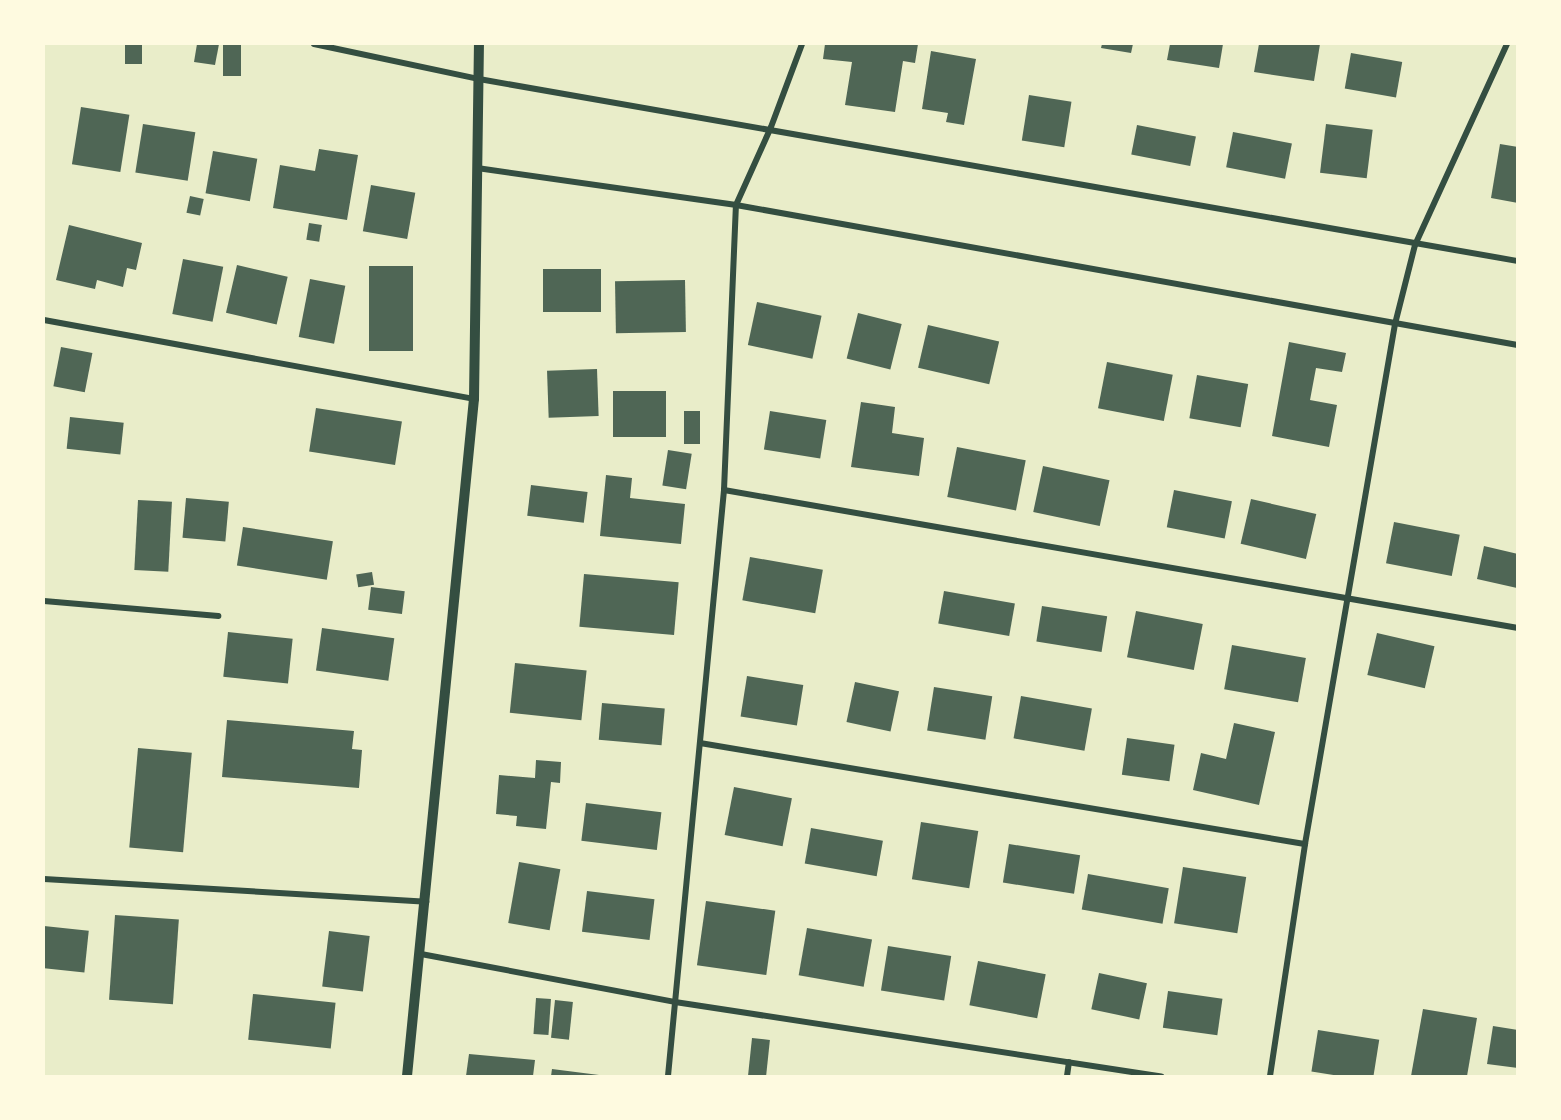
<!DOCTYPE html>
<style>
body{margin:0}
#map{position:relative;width:1561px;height:1120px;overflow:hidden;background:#e9edc9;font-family:Raleway,sans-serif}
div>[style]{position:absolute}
.building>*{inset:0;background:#4f6655;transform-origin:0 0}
.minor>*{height:6px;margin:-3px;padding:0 3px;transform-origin:3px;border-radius:3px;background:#344e41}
.tertiary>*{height:10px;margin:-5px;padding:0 5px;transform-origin:5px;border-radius:5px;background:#344e41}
span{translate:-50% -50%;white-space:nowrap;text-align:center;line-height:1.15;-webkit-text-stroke:5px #fefae0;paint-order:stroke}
.frame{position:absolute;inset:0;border:45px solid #fefae0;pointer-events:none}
</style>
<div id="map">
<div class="building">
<div style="left:125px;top:44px;width:17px;height:20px"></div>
<div style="clip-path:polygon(197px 44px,219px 44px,215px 65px,194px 62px)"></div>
<div style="left:223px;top:44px;width:18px;height:32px"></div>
<div style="clip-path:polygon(825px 44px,918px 44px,915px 63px,903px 61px,895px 112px,845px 105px,852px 62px,823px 59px)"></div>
<div style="clip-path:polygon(1102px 44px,1133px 44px,1131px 53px,1101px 48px)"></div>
<div style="clip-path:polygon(1170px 44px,1223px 44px,1219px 68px,1167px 60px)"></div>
<div style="clip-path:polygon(1259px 44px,1320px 44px,1314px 81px,1254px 72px)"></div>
<div style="clip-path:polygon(931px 51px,976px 59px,964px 125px,946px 122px,948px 113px,922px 109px)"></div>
<div style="left:1351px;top:53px;width:52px;height:36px;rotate:10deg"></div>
<div style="left:1029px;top:95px;width:43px;height:46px;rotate:9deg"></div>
<div style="left:81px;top:107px;width:49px;height:58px;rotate:9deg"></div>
<div style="left:143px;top:124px;width:53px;height:49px;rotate:9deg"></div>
<div style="left:1326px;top:124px;width:47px;height:49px;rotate:7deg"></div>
<div style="left:1137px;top:125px;width:60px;height:30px;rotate:11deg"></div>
<div style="left:1233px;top:132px;width:60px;height:36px;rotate:11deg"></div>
<div style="clip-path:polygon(1500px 144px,1518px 147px,1518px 203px,1491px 198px)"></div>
<div style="clip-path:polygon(319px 149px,358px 155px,347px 220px,273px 208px,280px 165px,315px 171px)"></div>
<div style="left:213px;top:151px;width:45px;height:43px;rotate:10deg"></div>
<div style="left:371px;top:185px;width:45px;height:47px;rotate:10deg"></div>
<div style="left:190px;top:196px;width:14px;height:17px;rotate:12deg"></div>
<div style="left:309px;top:223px;width:13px;height:17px;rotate:9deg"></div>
<div style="clip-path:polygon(69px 225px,142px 243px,136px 270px,127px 268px,123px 287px,97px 280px,95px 289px,56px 280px)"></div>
<div style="left:183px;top:259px;width:41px;height:56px;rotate:11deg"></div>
<div style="left:237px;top:265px;width:52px;height:49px;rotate:13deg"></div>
<div style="left:369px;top:266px;width:44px;height:85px"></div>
<div style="left:601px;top:269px;width:43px;height:58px;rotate:90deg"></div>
<div style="left:310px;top:279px;width:36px;height:59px;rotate:11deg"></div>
<div style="left:685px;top:280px;width:52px;height:70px;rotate:89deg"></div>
<div style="left:757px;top:302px;width:66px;height:44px;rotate:12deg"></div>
<div style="left:858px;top:313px;width:45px;height:47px;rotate:14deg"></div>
<div style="left:928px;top:325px;width:73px;height:44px;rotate:13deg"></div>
<div style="clip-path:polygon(1289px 342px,1346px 353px,1342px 372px,1316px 368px,1310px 400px,1337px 405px,1329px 447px,1272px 436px)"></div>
<div style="left:61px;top:347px;width:32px;height:40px;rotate:11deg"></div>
<div style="left:1107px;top:362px;width:67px;height:47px;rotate:11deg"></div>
<div style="left:597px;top:369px;width:47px;height:50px;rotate:88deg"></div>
<div style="left:1197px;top:375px;width:52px;height:44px;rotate:10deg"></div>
<div style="left:613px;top:391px;width:53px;height:46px"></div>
<div style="clip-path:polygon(861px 402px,895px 407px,892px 433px,924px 438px,919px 476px,851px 467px)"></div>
<div style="left:316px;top:408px;width:87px;height:44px;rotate:9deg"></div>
<div style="left:684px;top:411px;width:16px;height:33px"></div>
<div style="left:770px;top:411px;width:57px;height:39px;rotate:9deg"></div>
<div style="left:70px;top:417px;width:54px;height:32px;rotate:6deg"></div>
<div style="left:957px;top:447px;width:70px;height:51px;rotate:11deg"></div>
<div style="left:668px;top:450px;width:24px;height:36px;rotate:9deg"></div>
<div style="left:1043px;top:466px;width:68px;height:47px;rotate:12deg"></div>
<div style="clip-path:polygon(606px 475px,632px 478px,630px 498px,685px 504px,681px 544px,600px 536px)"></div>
<div style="left:531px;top:485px;width:57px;height:31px;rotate:7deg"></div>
<div style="left:1174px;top:490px;width:59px;height:38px;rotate:11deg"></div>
<div style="left:186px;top:498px;width:43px;height:40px;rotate:5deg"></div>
<div style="left:1251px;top:499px;width:67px;height:46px;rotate:13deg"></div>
<div style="left:138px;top:500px;width:34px;height:70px;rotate:3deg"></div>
<div style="left:1394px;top:522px;width:67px;height:42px;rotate:11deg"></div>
<div style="left:243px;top:527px;width:91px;height:39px;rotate:9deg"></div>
<div style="clip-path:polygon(1484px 546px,1518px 554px,1517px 588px,1477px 579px)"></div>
<div style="left:750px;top:557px;width:74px;height:44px;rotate:10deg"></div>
<div style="left:372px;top:572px;width:13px;height:16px;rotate:81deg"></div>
<div style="left:584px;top:574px;width:95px;height:53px;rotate:5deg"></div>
<div style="left:371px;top:587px;width:34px;height:23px;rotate:7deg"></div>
<div style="left:944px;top:591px;width:72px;height:33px;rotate:10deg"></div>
<div style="left:1042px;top:606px;width:66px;height:36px;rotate:9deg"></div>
<div style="left:1136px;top:611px;width:68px;height:47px;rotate:11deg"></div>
<div style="left:322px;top:628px;width:73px;height:43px;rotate:8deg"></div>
<div style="left:228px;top:632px;width:65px;height:45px;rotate:6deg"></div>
<div style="left:1377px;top:633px;width:59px;height:43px;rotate:13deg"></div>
<div style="left:1232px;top:645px;width:75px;height:45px;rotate:10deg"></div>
<div style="left:515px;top:663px;width:72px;height:50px;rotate:6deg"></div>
<div style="left:747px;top:676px;width:57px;height:41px;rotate:9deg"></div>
<div style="left:855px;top:682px;width:45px;height:41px;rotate:12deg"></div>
<div style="left:934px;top:687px;width:59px;height:44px;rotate:9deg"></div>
<div style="left:1021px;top:696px;width:72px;height:43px;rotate:10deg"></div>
<div style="left:602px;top:703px;width:63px;height:37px;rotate:5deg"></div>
<div style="clip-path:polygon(227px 720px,354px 731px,352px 749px,362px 750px,359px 788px,222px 777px)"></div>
<div style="clip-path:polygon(1234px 723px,1275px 732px,1259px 805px,1193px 790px,1201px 753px,1226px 759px)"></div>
<div style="left:1127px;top:738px;width:48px;height:37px;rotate:8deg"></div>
<div style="left:138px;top:748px;width:54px;height:100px;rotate:5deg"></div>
<div style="clip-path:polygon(536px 760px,561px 762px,560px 783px,551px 782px,546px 829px,516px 826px,517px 816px,496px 814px,499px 775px,535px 778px)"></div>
<div style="left:734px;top:787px;width:59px;height:49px;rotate:11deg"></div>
<div style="left:586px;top:803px;width:76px;height:38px;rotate:7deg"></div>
<div style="left:921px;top:822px;width:58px;height:58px;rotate:9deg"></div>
<div style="left:811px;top:828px;width:73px;height:36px;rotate:10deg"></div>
<div style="left:1009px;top:844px;width:72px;height:39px;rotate:9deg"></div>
<div style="left:519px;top:862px;width:42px;height:62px;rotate:10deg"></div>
<div style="left:1183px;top:867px;width:64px;height:57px;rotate:9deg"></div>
<div style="left:1088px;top:874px;width:82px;height:36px;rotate:10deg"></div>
<div style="left:587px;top:891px;width:68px;height:41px;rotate:7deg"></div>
<div style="left:706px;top:901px;width:70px;height:65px;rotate:8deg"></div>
<div style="left:115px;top:915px;width:64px;height:85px;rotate:4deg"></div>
<div style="left:44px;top:926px;width:45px;height:42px;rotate:6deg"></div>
<div style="left:807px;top:928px;width:66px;height:48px;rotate:10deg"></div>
<div style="left:329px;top:931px;width:41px;height:56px;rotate:7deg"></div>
<div style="left:888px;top:946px;width:64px;height:45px;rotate:9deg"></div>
<div style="left:978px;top:961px;width:69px;height:45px;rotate:11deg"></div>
<div style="left:1099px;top:973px;width:49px;height:37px;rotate:12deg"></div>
<div style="left:1168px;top:991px;width:55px;height:37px;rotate:8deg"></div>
<div style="left:253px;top:994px;width:83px;height:46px;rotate:6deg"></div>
<div style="left:536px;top:998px;width:15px;height:36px;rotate:4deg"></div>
<div style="left:555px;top:1000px;width:18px;height:38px;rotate:6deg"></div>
<div style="clip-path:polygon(1423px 1009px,1477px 1018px,1467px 1076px,1411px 1076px)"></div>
<div style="clip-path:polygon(1493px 1026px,1518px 1030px,1518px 1068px,1487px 1064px)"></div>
<div style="left:1318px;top:1030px;width:62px;height:42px;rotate:9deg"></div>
<div style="left:752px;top:1038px;width:18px;height:38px;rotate:6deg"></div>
<div style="clip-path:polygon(469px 1054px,535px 1060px,533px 1076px,466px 1076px)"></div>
<div style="clip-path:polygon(552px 1069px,599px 1075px,599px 1076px,551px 1076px)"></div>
</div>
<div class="minor">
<div style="left:314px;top:44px;width:169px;rotate:12deg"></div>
<div style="left:479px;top:79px;width:1055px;rotate:9.94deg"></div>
<div style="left:477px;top:168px;width:262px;rotate:8.1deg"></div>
<div style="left:736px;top:205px;width:794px;rotate:10.15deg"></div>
<div style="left:44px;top:320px;width:437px;rotate:10.4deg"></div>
<div style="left:724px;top:490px;width:285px;rotate:-87.6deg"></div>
<div style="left:736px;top:205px;width:85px;rotate:-65.8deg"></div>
<div style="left:771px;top:127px;width:89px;rotate:-69.5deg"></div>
<div style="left:44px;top:601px;width:175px;rotate:4.9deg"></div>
<div style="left:700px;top:743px;width:613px;rotate:9.48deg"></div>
<div style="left:44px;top:879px;width:383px;rotate:3.4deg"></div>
<div style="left:421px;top:954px;width:258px;rotate:10.7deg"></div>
<div style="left:675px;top:1002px;width:492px;rotate:8.7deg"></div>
<div style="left:668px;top:1076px;width:589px;rotate:-84.54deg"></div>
<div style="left:724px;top:490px;width:806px;rotate:9.86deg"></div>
<div style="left:1067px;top:1076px;width:14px;rotate:-82deg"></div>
<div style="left:1270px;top:1076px;width:235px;rotate:-81.4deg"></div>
<div style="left:1305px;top:844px;width:528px;rotate:-80.18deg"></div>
<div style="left:1395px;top:324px;width:81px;rotate:-75.8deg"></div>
<div style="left:1415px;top:245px;width:221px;rotate:-65.4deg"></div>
</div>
<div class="tertiary">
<div style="left:407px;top:1076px;width:680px;rotate:-84.35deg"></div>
<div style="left:474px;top:399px;width:355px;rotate:-89.2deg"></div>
</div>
<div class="frame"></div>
</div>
